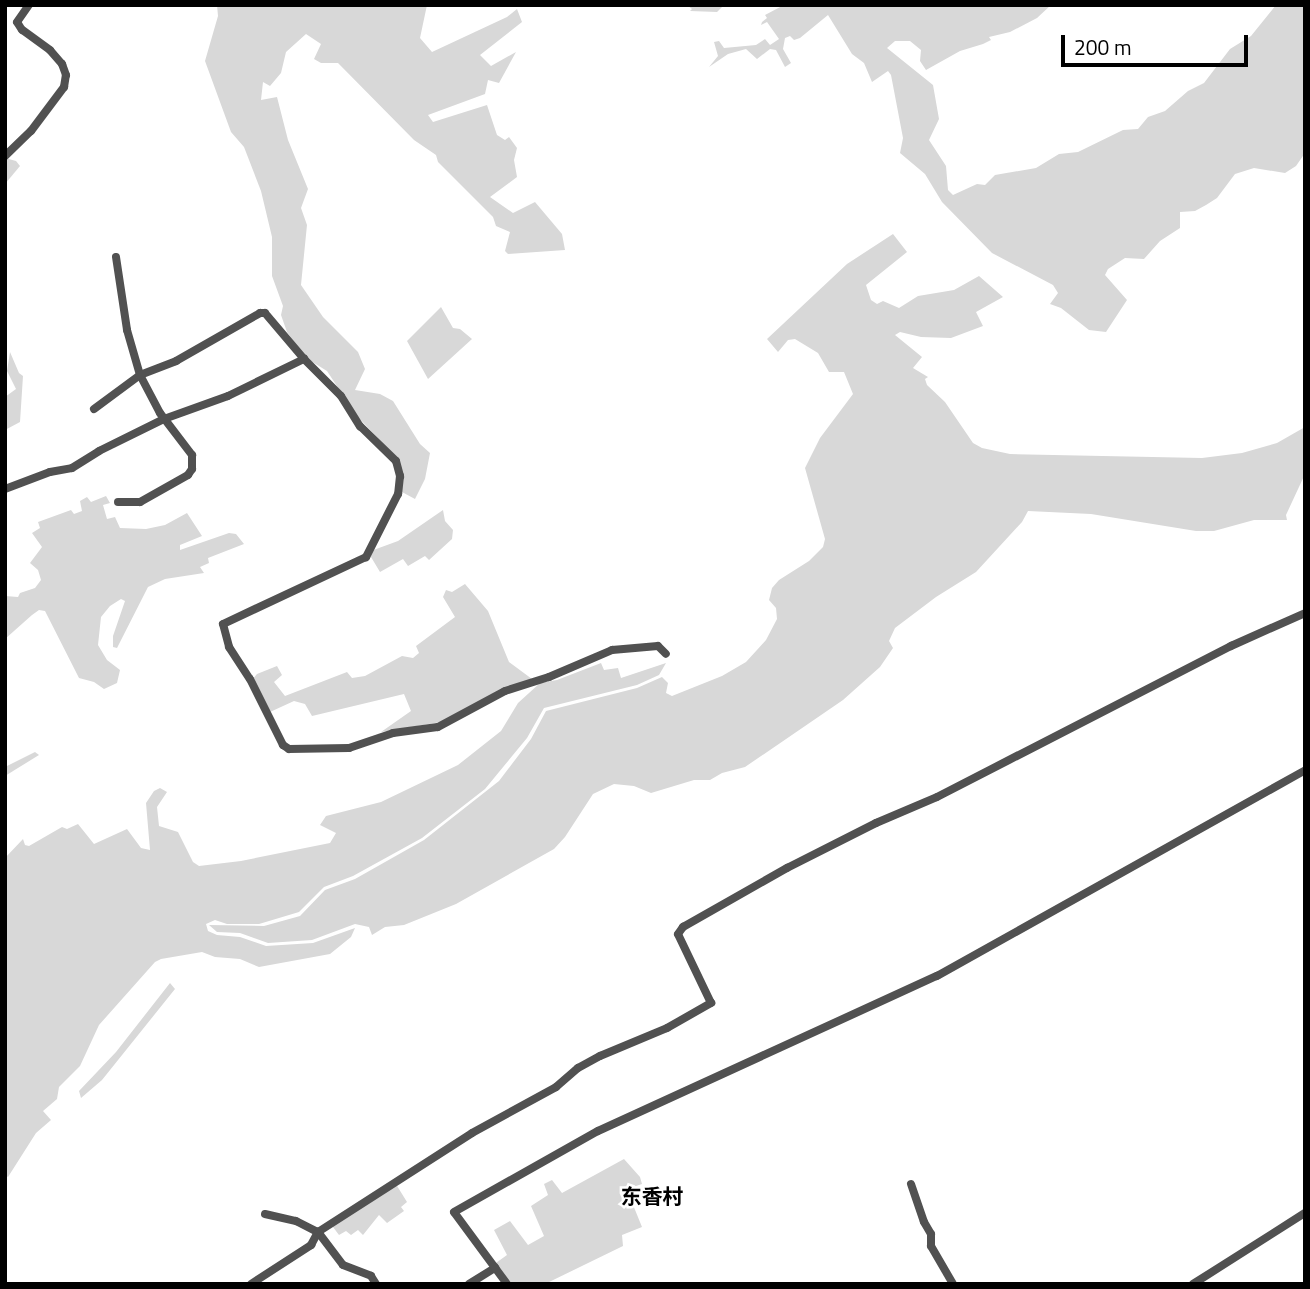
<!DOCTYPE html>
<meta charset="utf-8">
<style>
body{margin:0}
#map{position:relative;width:1310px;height:1289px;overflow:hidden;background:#fff;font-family:"Titillium Web","Noto Sans SC",sans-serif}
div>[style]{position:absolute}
.green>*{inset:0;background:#d8d8d8}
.street>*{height:8px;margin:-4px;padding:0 4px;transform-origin:4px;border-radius:4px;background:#515151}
span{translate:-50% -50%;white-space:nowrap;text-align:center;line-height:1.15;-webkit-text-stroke:5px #fff;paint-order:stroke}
.quarter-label{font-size:21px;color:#000;font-weight:700}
.frame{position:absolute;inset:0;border:7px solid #000;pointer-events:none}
.scale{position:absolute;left:1061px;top:35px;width:187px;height:32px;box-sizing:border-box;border:4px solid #000;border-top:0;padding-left:9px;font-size:21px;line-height:24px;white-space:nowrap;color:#000;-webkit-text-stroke:5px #fff;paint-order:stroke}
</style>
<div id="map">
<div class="green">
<div style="clip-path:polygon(217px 5px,427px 5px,420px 38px,432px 52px,507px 17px,517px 9px,522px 22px,480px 55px,491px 66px,516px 52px,499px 83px,488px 80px,485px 94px,428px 115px,433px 122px,487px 105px,497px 135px,505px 140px,509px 137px,517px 148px,514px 160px,517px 177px,490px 197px,513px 213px,535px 202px,562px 234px,565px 250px,508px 254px,505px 251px,510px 232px,496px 226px,493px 217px,438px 162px,436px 155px,414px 140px,338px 63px,321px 63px,314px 59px,321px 44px,306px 34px,286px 52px,281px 73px,270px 86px,263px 82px,261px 100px,277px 97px,288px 140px,308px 189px,301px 208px,307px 225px,301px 285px,323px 317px,358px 352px,365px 369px,355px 390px,380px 394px,393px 401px,420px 444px,430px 453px,425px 479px,415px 499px,402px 492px,396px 457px,356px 415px,327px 371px,306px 358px,287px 332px,281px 315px,283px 306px,272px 276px,272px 237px,261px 191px,244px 147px,231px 132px,205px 61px,218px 16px)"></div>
<div style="clip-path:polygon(687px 5px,724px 5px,717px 12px,690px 11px,692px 9px)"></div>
<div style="clip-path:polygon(784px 5px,1051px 5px,1037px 18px,1010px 32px,989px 37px,991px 40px,983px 44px,960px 51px,926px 70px,920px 61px,921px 50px,910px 41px,895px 41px,887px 48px,933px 85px,939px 119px,929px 140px,946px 166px,948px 190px,953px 195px,977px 184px,985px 185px,995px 175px,1036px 168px,1059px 154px,1078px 152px,1123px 130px,1138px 129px,1148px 117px,1165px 111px,1188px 91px,1204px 83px,1230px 49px,1251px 36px,1276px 5px,1305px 5px,1305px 153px,1296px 166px,1285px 173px,1254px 168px,1235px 174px,1217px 198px,1206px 205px,1195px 211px,1180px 212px,1180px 228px,1160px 241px,1144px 259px,1125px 258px,1108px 269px,1105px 275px,1127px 300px,1106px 332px,1089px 330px,1061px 308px,1050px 304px,1058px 293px,1053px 285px,992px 253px,942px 202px,925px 174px,900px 153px,903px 138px,891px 75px,888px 71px,872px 82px,864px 63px,852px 54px,828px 15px,800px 38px,794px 40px,790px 36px,785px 38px,783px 49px,791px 63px,785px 67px,776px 50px,770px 49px,757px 59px,746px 49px,728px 54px,709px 67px,718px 56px,714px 42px,719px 41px,724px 48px,756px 45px,765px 39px,770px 45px,779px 39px,767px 22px,761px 25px,762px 22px,767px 18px,765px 15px)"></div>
<div style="clip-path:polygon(5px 158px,16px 161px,20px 166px,5px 184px)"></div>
<div style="clip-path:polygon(893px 234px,907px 252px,866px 285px,871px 300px,877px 304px,883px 301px,899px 308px,918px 296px,954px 290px,979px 276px,1003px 297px,976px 312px,983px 326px,951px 338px,921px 337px,900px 332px,895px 335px,922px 357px,913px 368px,928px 377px,925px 379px,927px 385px,945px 402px,973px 443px,982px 448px,1010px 454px,1202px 458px,1242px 453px,1277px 443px,1305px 427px,1305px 474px,1286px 515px,1287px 520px,1254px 520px,1214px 531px,1196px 531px,1091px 514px,1028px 511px,1022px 522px,976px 572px,936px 597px,895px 628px,889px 641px,893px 648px,880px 667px,843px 700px,745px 767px,722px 773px,710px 780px,694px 780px,651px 793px,634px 786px,614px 784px,593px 794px,565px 837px,554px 849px,456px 904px,404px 925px,385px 927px,372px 935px,369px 927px,355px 924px,312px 940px,268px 943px,240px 933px,217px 932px,209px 925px,264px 926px,300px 916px,325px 890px,355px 879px,424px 840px,499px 781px,531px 739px,546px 711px,637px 688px,662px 677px,668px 683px,666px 693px,672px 696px,722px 676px,746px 662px,766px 640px,777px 619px,776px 608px,769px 600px,772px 588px,779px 580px,809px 561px,823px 547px,825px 539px,805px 468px,820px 438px,853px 394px,844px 372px,829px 372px,818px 353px,795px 339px,788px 340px,778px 352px,767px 339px,847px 264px)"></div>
<div style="clip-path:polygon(441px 307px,453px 328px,460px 329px,472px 339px,428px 379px,407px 341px)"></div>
<div style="clip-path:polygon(10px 352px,19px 373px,23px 376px,20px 422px,5px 430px,5px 397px,16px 389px,7px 371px)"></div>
<div style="clip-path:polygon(106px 496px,110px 503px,103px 505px,107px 519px,115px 517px,120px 528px,146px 529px,165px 525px,187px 513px,202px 536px,180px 545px,180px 550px,229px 533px,236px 534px,244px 544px,208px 558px,209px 563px,200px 567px,204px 573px,165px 579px,148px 587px,117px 648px,113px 647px,113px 636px,125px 601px,121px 599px,110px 606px,101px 617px,98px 645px,107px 660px,120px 670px,117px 683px,104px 689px,94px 682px,79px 678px,45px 611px,39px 610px,32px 615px,5px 639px,5px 596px,18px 597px,20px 593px,35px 588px,41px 580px,38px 570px,30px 563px,42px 547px,32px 533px,40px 528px,38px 522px,71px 510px,74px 514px,82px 511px,80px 501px,87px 497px,91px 502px)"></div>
<div style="clip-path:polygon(443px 510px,445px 521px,453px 530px,452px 539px,429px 560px,425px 556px,408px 566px,403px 559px,380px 572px,368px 552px,398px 541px)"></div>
<div style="clip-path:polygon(465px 584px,488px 611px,509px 662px,532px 679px,447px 721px,381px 732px,411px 711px,404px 694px,312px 716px,305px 704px,294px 701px,270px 712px,252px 680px,257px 674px,277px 666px,282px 675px,274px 682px,285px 696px,347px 672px,352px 678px,365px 676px,402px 656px,413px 658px,419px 653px,416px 646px,455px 617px,443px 597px,446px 590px,452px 592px)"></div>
<div style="clip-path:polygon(601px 663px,604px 670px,618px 668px,621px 678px,666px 663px,659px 675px,637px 685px,544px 708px,527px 738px,485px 789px,422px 838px,353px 876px,324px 887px,299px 912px,259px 924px,227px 924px,215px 920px,206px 924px,208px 931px,217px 935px,240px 937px,266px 946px,313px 943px,355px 928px,351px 937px,330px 954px,259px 967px,240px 959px,215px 957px,202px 952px,161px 959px,155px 962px,99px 1025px,80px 1066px,59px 1087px,57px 1099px,43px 1111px,51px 1120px,36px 1133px,8px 1177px,5px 1175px,5px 858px,23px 839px,25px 845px,29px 846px,62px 827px,67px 829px,78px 824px,94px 844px,127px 829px,141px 848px,150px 850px,146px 803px,154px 791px,160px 788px,167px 792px,157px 807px,159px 826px,178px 832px,193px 862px,199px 866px,241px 861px,330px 843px,336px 833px,320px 825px,326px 816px,381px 802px,458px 765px,501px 731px,518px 703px,540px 683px,557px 680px)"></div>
<div style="clip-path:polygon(35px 752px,39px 755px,5px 776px,5px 767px)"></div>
<div style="clip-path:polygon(170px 983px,175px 989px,102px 1080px,81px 1098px,79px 1091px,116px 1052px)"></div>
<div style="clip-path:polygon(624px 1159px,640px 1177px,642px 1184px,630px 1188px,629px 1195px,642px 1227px,622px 1235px,623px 1246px,545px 1284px,507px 1284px,493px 1265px,507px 1255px,494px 1230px,510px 1221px,528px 1245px,544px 1236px,531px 1206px,548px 1195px,544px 1184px,552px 1180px,562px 1193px)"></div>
<div style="clip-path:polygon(394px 1181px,407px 1202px,401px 1207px,404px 1211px,387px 1223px,379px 1215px,363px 1235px,358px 1230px,351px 1235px,346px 1231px,339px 1235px,330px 1223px)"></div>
</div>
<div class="street">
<div style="left:5px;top:156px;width:36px;rotate:-44deg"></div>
<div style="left:31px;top:131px;width:55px;rotate:-53.1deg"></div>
<div style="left:64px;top:87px;width:12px;rotate:-81deg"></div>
<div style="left:66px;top:75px;width:12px;rotate:-110deg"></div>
<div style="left:62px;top:64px;width:18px;rotate:-131deg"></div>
<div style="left:50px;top:50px;width:34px;rotate:-144deg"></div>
<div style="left:22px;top:30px;width:9px;rotate:-122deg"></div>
<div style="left:17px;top:22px;width:21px;rotate:-55deg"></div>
<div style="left:116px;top:257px;width:74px;rotate:81.4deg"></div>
<div style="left:127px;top:330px;width:47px;rotate:73.9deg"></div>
<div style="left:140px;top:375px;width:43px;rotate:62.2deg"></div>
<div style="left:160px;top:413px;width:53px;rotate:52.7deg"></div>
<div style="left:192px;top:455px;width:14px;rotate:90deg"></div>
<div style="left:192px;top:469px;width:7px;rotate:124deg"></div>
<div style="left:188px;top:475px;width:55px;rotate:150.6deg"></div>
<div style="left:140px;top:502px;width:22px;rotate:180deg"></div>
<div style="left:94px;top:409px;width:57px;rotate:-36.5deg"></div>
<div style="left:140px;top:375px;width:39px;rotate:-21deg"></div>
<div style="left:176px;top:361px;width:97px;rotate:-29.7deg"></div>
<div style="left:260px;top:313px;width:5px"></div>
<div style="left:265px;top:313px;width:60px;rotate:49.7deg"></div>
<div style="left:304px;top:359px;width:52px;rotate:45deg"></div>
<div style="left:341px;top:396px;width:36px;rotate:58deg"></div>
<div style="left:360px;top:426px;width:50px;rotate:44.2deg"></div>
<div style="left:396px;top:461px;width:16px;rotate:75deg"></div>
<div style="left:400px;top:476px;width:18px;rotate:96deg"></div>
<div style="left:398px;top:494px;width:71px;rotate:116.9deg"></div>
<div style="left:366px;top:557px;width:158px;rotate:154.9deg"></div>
<div style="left:223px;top:624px;width:24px;rotate:75deg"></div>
<div style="left:229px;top:647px;width:38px;rotate:57deg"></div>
<div style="left:250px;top:679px;width:74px;rotate:63.4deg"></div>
<div style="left:283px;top:745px;width:7px;rotate:34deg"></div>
<div style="left:289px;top:749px;width:60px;rotate:-1deg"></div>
<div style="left:349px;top:748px;width:46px;rotate:-18.8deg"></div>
<div style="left:393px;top:733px;width:45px;rotate:-7.6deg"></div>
<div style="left:438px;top:727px;width:76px;rotate:-28.2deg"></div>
<div style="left:505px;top:691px;width:46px;rotate:-17.7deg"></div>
<div style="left:549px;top:677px;width:69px;rotate:-23.2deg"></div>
<div style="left:612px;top:650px;width:46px;rotate:-5deg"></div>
<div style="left:658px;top:646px;width:11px;rotate:45deg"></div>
<div style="left:5px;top:489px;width:48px;rotate:-20.7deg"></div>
<div style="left:50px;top:472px;width:22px;rotate:-10deg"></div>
<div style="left:72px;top:468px;width:32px;rotate:-32deg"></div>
<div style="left:99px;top:451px;width:72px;rotate:-26.2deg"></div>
<div style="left:164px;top:419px;width:68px;rotate:-19.8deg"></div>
<div style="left:228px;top:396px;width:85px;rotate:-26deg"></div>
<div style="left:911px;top:1184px;width:40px;rotate:71.1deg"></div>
<div style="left:924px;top:1222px;width:14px;rotate:60deg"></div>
<div style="left:931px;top:1234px;width:12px;rotate:90deg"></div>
<div style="left:931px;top:1246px;width:44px;rotate:59.9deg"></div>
<div style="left:265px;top:1214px;width:32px;rotate:13deg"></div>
<div style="left:296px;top:1221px;width:25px;rotate:27deg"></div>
<div style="left:318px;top:1232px;width:41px;rotate:52.9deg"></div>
<div style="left:343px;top:1265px;width:30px;rotate:21deg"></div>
<div style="left:371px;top:1276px;width:9px;rotate:58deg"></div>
<div style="left:251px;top:1284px;width:72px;rotate:-33deg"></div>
<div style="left:311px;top:1245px;width:15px;rotate:-62deg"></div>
<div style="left:318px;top:1232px;width:183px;rotate:-32.7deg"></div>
<div style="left:472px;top:1133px;width:96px;rotate:-28.7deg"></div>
<div style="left:556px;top:1087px;width:29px;rotate:-41deg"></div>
<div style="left:578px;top:1068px;width:25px;rotate:-29deg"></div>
<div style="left:600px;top:1056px;width:73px;rotate:-22.7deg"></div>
<div style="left:667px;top:1028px;width:51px;rotate:-29.6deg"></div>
<div style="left:711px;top:1003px;width:76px;rotate:-115.6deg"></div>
<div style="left:678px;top:934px;width:9px;rotate:-54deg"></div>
<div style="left:683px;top:927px;width:120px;rotate:-29.6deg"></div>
<div style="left:787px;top:868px;width:100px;rotate:-26.8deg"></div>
<div style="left:876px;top:823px;width:66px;rotate:-23.1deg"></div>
<div style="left:937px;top:797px;width:331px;rotate:-27.2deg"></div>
<div style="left:1231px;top:646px;width:81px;rotate:-24deg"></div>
<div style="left:469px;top:1284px;width:31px;rotate:-32deg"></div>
<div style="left:507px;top:1284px;width:89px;rotate:-126.4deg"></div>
<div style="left:454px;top:1212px;width:165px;rotate:-29.4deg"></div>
<div style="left:598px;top:1131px;width:373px;rotate:-24.6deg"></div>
<div style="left:937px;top:976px;width:422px;rotate:-29.2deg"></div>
<div style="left:1193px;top:1284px;width:133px;rotate:-32.4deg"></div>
</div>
<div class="quarter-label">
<span style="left:652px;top:1196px">东香村</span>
</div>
<div class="frame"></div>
<div class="scale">200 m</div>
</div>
